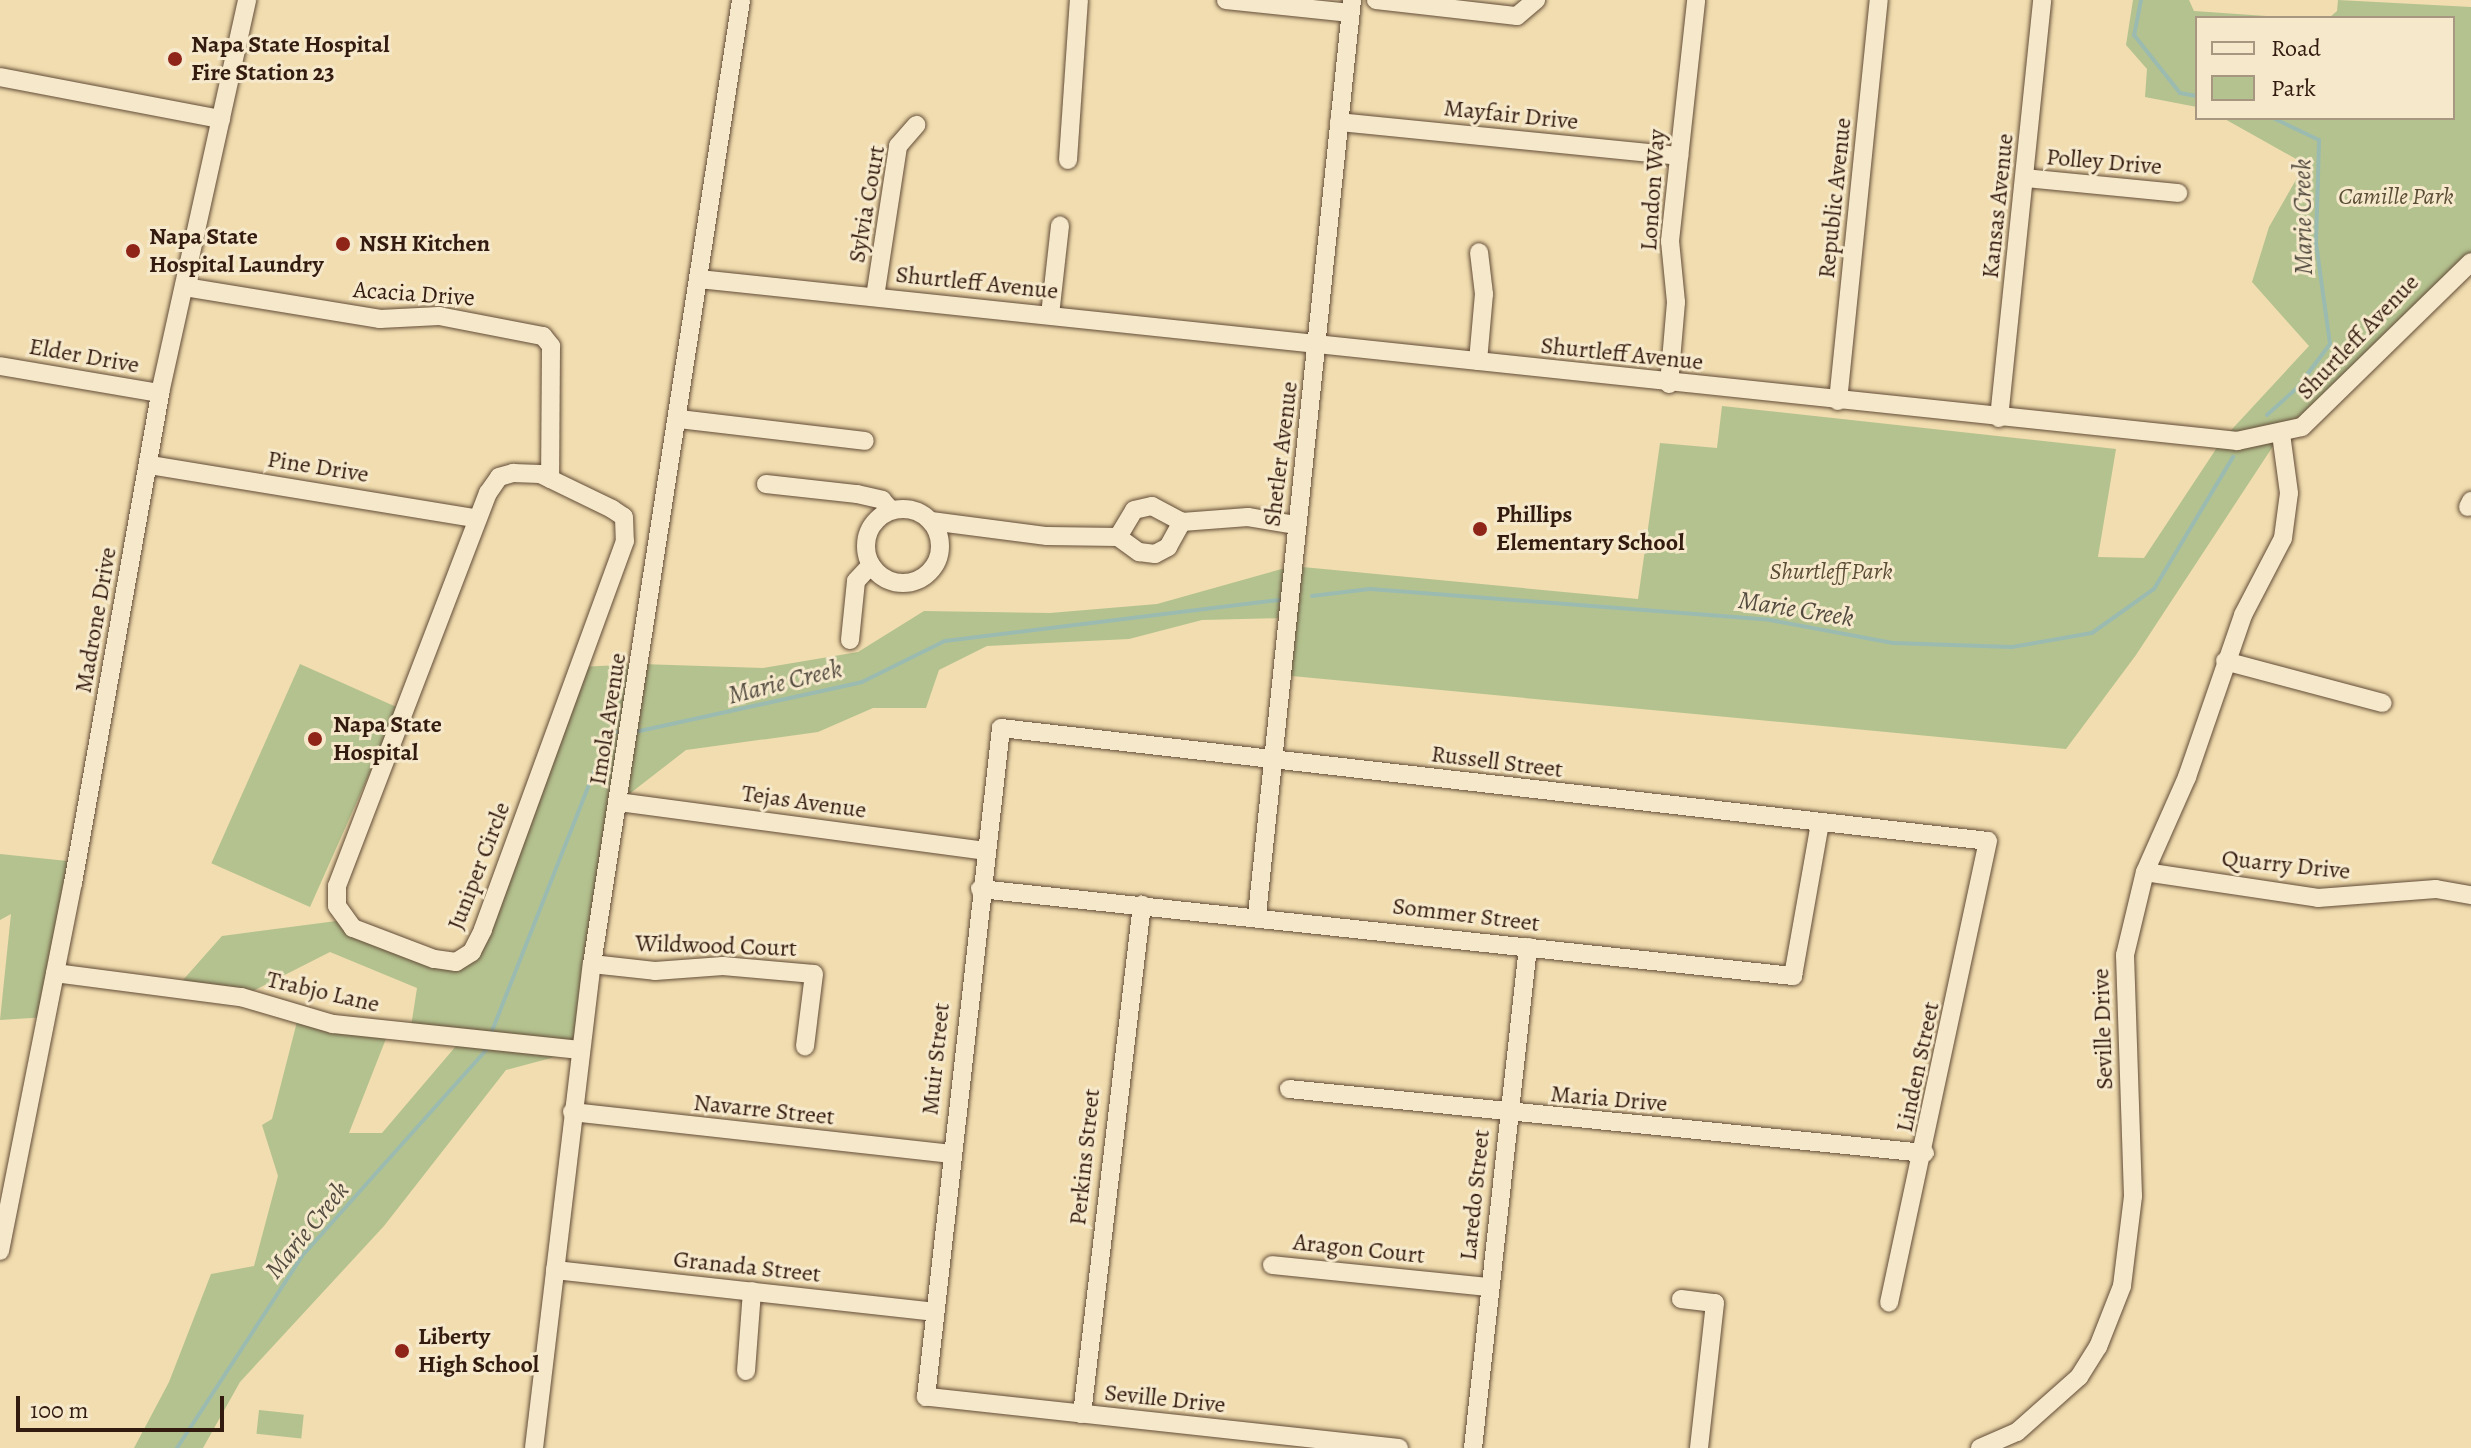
<!DOCTYPE html>
<style>
body{margin:0}
#map{position:relative;width:2471px;height:1448px;overflow:hidden;background:#f1ddaf;font-family:Alegreya,serif}
div>[style]{position:absolute}
.green>*{inset:0;background:#b4c28f;transform-origin:0 0}
.stream>*{height:4px;margin:-2px;padding:0 2px;transform-origin:2px;border-radius:2px;background:#9bbbb1}
.roads{filter:drop-shadow(0 0 2px #634c38) drop-shadow(0 0 2px #634c38)}
.minor>*{height:18px;margin:-9px;padding:0 9px;transform-origin:9px;border-radius:9px;background:#f6e9cb}
.minor>.ring{margin:-9px;padding:0;box-sizing:content-box;background:none;border:18px solid #f6e9cb;border-radius:50%}
.dots>*{width:22px;height:22px;translate:-50% -50%;box-sizing:border-box;border:4px solid #f6e9cb;border-radius:50%}
span{translate:-50% -50%;white-space:nowrap;text-align:center;line-height:1.15;-webkit-text-stroke:6px #f6e9cb;paint-order:stroke}
.poi-label{font-size:24px;color:#341b10;font-weight:700}
.left{translate:0 -50%;text-align:left}
.street-label{font-size:24px;color:#341b10}
.park-label{font-size:24px;color:#5a4d36;font-style:italic}
.water-label{font-size:26px;color:#534b40;font-style:italic}
.legend{position:absolute;left:2195px;top:16px;width:260px;height:104px;box-sizing:border-box;background:#f6e9cb;border:2px solid #a89780;margin:0;padding:10px 14px;list-style:none;font-size:24px;color:#341b10}
.legend li{display:flex;align-items:center;gap:16px;height:40px}
.legend b{width:40px;border:2px solid #a89780}
.scale{position:absolute;left:16px;top:1396px;width:208px;height:36px;box-sizing:border-box;border:4px solid #341b10;border-top:0;padding-left:10px;font-size:24px;line-height:28px;white-space:nowrap;color:#341b10;-webkit-text-stroke:6px #f6e9cb;paint-order:stroke}
</style>
<div id="map">
<div class="green">
<div style="clip-path:polygon(2133px 0,2189px 0,2194px 11px,2295px 18px,2197px 18px,2197px 107px,2145px 97px,2147px 69px,2126px 45px)"></div>
<div style="clip-path:polygon(2338px 0,2471px 7px,2471px 262px,2281px 434px,2136px 655px,2066px 749px,1281px 675px,1286px 618px,1202px 620px,1129px 639px,987px 646px,939px 670px,926px 708px,873px 708px,818px 732px,686px 750px,619px 802px,581px 1050px,506px 1070px,384px 1226px,240px 1382px,203px 1448px,134px 1448px,169px 1382px,211px 1274px,254px 1266px,278px 1176px,262px 1125px,272px 1119px,299px 1014px,389px 1031px,349px 1133px,382px 1133px,462px 1039px,410px 1033px,417px 988px,330px 952px,241px 997px,175px 989px,222px 936px,344px 920px,434px 959px,472px 952px,579px 667px,641px 664px,763px 668px,858px 652px,924px 611px,1050px 613px,1157px 604px,1292px 566px,1638px 599px,1660px 443px,1717px 448px,1722px 406px,2116px 449px,2098px 557px,2144px 558px,2222px 440px,2309px 346px,2252px 282px,2269px 227px,2305px 164px,2223px 118px,2453px 118px,2453px 18px,2329px 18px,2337px 11px)"></div>
<div style="left:300px;top:664px;width:108px;height:218px;rotate:24deg"></div>
<div style="clip-path:polygon(0 854px,77px 862px,47px 1017px,0 1020px,11px 914px,0 920px)"></div>
<div style="left:259px;top:1410px;width:45px;height:24px;rotate:6deg"></div>
</div>
<div class="stream">
<div style="left:2141px;top:0;width:36px;rotate:101deg"></div>
<div style="left:2134px;top:35px;width:74px;rotate:51.6deg"></div>
<div style="left:2180px;top:93px;width:17px;rotate:10deg"></div>
<div style="left:2267px;top:415px;width:40px;rotate:-42deg"></div>
<div style="left:2297px;top:388px;width:55px;rotate:-53.1deg"></div>
<div style="left:2330px;top:344px;width:102px;rotate:-97.9deg"></div>
<div style="left:2316px;top:243px;width:103px;rotate:-88.3deg"></div>
<div style="left:2319px;top:140px;width:51px;rotate:-154.4deg"></div>
<div style="left:1312px;top:596px;width:58px;rotate:-6.9deg"></div>
<div style="left:1370px;top:589px;width:401px;rotate:4.4deg"></div>
<div style="left:1770px;top:620px;width:125px;rotate:10.6deg"></div>
<div style="left:1893px;top:643px;width:119px;rotate:1.9deg"></div>
<div style="left:2012px;top:647px;width:81px;rotate:-9.9deg"></div>
<div style="left:2092px;top:633px;width:76px;rotate:-35.4deg"></div>
<div style="left:2154px;top:589px;width:154px;rotate:-59.1deg"></div>
<div style="left:635px;top:732px;width:232px;rotate:-12.4deg"></div>
<div style="left:862px;top:682px;width:93px;rotate:-26.3deg"></div>
<div style="left:945px;top:641px;width:337px;rotate:-7deg"></div>
<div style="left:492px;top:1031px;width:321px;rotate:-68.5deg"></div>
<div style="left:610px;top:732px;width:12px"></div>
<div style="left:177px;top:1448px;width:229px;rotate:-56.9deg"></div>
<div style="left:302px;top:1256px;width:276px;rotate:-48.2deg"></div>
</div>
<div class="roads">
<div class="minor">
<div style="left:1226px;top:0;width:125px;rotate:6deg"></div>
<div style="left:1376px;top:0;width:142px;rotate:6.5deg"></div>
<div style="left:1517px;top:16px;width:25px;rotate:-40deg"></div>
<div style="left:0;top:77px;width:225px;rotate:10.8deg"></div>
<div style="left:1339px;top:122px;width:342px;rotate:5.7deg"></div>
<div style="left:1068px;top:160px;width:160px;rotate:-86.1deg"></div>
<div style="left:2025px;top:178px;width:154px;rotate:5.6deg"></div>
<div style="left:699px;top:279px;width:1547px;rotate:6.01deg"></div>
<div style="left:2237px;top:441px;width:66px;rotate:-12.2deg"></div>
<div style="left:2302px;top:427px;width:236px;rotate:-44.3deg"></div>
<div style="left:185px;top:287px;width:198px;rotate:9.3deg"></div>
<div style="left:380px;top:319px;width:59px;rotate:-2.9deg"></div>
<div style="left:439px;top:316px;width:106px;rotate:10.9deg"></div>
<div style="left:543px;top:336px;width:13px;rotate:51deg"></div>
<div style="left:551px;top:346px;width:133px;rotate:90.4deg"></div>
<div style="left:875px;top:297px;width:153px;rotate:-81.3deg"></div>
<div style="left:898px;top:146px;width:28px;rotate:-49deg"></div>
<div style="left:1050px;top:315px;width:90px;rotate:-83.6deg"></div>
<div style="left:1478px;top:361px;width:67px;rotate:-84.9deg"></div>
<div style="left:1484px;top:294px;width:42px;rotate:-96.8deg"></div>
<div style="left:0;top:366px;width:162px;rotate:9.6deg"></div>
<div style="left:1669px;top:384px;width:82px;rotate:-85.1deg"></div>
<div style="left:1676px;top:302px;width:61px;rotate:-95.6deg"></div>
<div style="left:1670px;top:241px;width:242px;rotate:-83.8deg"></div>
<div style="left:1838px;top:401px;width:403px;rotate:-84.2deg"></div>
<div style="left:1999px;top:418px;width:420px;rotate:-84.1deg"></div>
<div style="left:679px;top:419px;width:187px;rotate:6.7deg"></div>
<div style="left:150px;top:465px;width:332px;rotate:9.3deg"></div>
<div style="left:513px;top:473px;width:27px;rotate:2deg"></div>
<div style="left:540px;top:474px;width:80px;rotate:25.9deg"></div>
<div style="left:612px;top:509px;width:14px;rotate:34deg"></div>
<div style="left:624px;top:517px;width:24px;rotate:88deg"></div>
<div style="left:625px;top:541px;width:414px;rotate:110.1deg"></div>
<div style="left:483px;top:930px;width:25px;rotate:117deg"></div>
<div style="left:472px;top:952px;width:19px;rotate:148deg"></div>
<div style="left:456px;top:962px;width:22px;rotate:-172deg"></div>
<div style="left:434px;top:959px;width:87px;rotate:-159.1deg"></div>
<div style="left:353px;top:928px;width:27px;rotate:-126deg"></div>
<div style="left:337px;top:906px;width:20px;rotate:-90deg"></div>
<div style="left:337px;top:886px;width:421px;rotate:-69deg"></div>
<div style="left:488px;top:493px;width:19px;rotate:-55deg"></div>
<div style="left:499px;top:477px;width:15px;rotate:-16deg"></div>
<div style="left:766px;top:484px;width:92px;rotate:6.3deg"></div>
<div style="left:857px;top:494px;width:26px;rotate:13deg"></div>
<div style="left:882px;top:500px;width:13px;rotate:48deg"></div>
<div style="left:2468px;top:507px;width:7px;rotate:-63deg"></div>
<div class="ring" style="left:866px;top:509px;width:56px;height:56px"></div>
<div style="left:931px;top:521px;width:117px;rotate:7.4deg"></div>
<div style="left:1047px;top:536px;width:71px;rotate:0.8deg"></div>
<div style="left:1118px;top:537px;width:26px;rotate:36deg"></div>
<div style="left:1139px;top:552px;width:16px;rotate:7deg"></div>
<div style="left:1155px;top:554px;width:15px;rotate:-28deg"></div>
<div style="left:1168px;top:547px;width:29px;rotate:-61deg"></div>
<div style="left:1118px;top:537px;width:31px;rotate:-59deg"></div>
<div style="left:1134px;top:510px;width:18px;rotate:-13deg"></div>
<div style="left:1152px;top:506px;width:34px;rotate:28deg"></div>
<div style="left:1182px;top:522px;width:66px;rotate:-4.3deg"></div>
<div style="left:1248px;top:517px;width:49px;rotate:9.5deg"></div>
<div style="left:850px;top:640px;width:59px;rotate:-84.2deg"></div>
<div style="left:856px;top:581px;width:22px;rotate:-47deg"></div>
<div style="left:2225px;top:661px;width:163px;rotate:14.9deg"></div>
<div style="left:619px;top:802px;width:368px;rotate:7.6deg"></div>
<div style="left:2145px;top:872px;width:175px;rotate:8.5deg"></div>
<div style="left:2318px;top:898px;width:118px;rotate:-4.4deg"></div>
<div style="left:2436px;top:889px;width:36px;rotate:10deg"></div>
<div style="left:980px;top:889px;width:818px;rotate:6.11deg"></div>
<div style="left:1793px;top:976px;width:155px;rotate:-80deg"></div>
<div style="left:1257px;top:915px;width:920px;rotate:-84.07deg"></div>
<div style="left:592px;top:964px;width:63px;rotate:6.3deg"></div>
<div style="left:655px;top:971px;width:68px;rotate:-4.2deg"></div>
<div style="left:723px;top:966px;width:91px;rotate:5deg"></div>
<div style="left:814px;top:974px;width:73px;rotate:97.1deg"></div>
<div style="left:55px;top:973px;width:188px;rotate:7.4deg"></div>
<div style="left:241px;top:997px;width:96px;rotate:16.4deg"></div>
<div style="left:333px;top:1024px;width:249px;rotate:6deg"></div>
<div style="left:1289px;top:1089px;width:639px;rotate:5.75deg"></div>
<div style="left:572px;top:1112px;width:380px;rotate:6.3deg"></div>
<div style="left:0;top:1251px;width:375px;rotate:-78.8deg"></div>
<div style="left:73px;top:883px;width:498px;rotate:-79.9deg"></div>
<div style="left:160px;top:393px;width:403px;rotate:-77.5deg"></div>
<div style="left:1272px;top:1265px;width:218px;rotate:5.8deg"></div>
<div style="left:555px;top:1270px;width:381px;rotate:6.3deg"></div>
<div style="left:1681px;top:1299px;width:34px;rotate:7deg"></div>
<div style="left:1715px;top:1303px;width:146px;rotate:96.3deg"></div>
<div style="left:746px;top:1371px;width:80px;rotate:-85.7deg"></div>
<div style="left:1082px;top:1414px;width:513px;rotate:-83.28deg"></div>
<div style="left:534px;top:1448px;width:487px;rotate:-83.2deg"></div>
<div style="left:592px;top:964px;width:975px;rotate:-81.21deg"></div>
<div style="left:1399px;top:1448px;width:476px;rotate:-173.8deg"></div>
<div style="left:926px;top:1397px;width:673px;rotate:-83.6deg"></div>
<div style="left:1001px;top:728px;width:993px;rotate:6.53deg"></div>
<div style="left:1988px;top:841px;width:472px;rotate:102.1deg"></div>
<div style="left:1473px;top:1448px;width:504px;rotate:-83.74deg"></div>
<div style="left:1980px;top:1448px;width:40px;rotate:-23.4deg"></div>
<div style="left:2017px;top:1432px;width:83px;rotate:-41.6deg"></div>
<div style="left:2079px;top:1377px;width:36px;rotate:-58deg"></div>
<div style="left:2098px;top:1347px;width:66px;rotate:-68.5deg"></div>
<div style="left:2122px;top:1286px;width:91px;rotate:-83deg"></div>
<div style="left:2133px;top:1196px;width:241px;rotate:-91.9deg"></div>
<div style="left:2125px;top:955px;width:85px;rotate:-76.5deg"></div>
<div style="left:2145px;top:872px;width:104px;rotate:-66.1deg"></div>
<div style="left:2187px;top:777px;width:171px;rotate:-70.9deg"></div>
<div style="left:2243px;top:615px;width:87px;rotate:-62.5deg"></div>
<div style="left:2283px;top:538px;width:45px;rotate:-82.4deg"></div>
<div style="left:2289px;top:493px;width:60px;rotate:-97.7deg"></div>
</div>
</div>
<div class="dots">
<div style="left:175px;top:59px;background:#8f2418"></div>
<div style="left:343px;top:244px;background:#8f2418"></div>
<div style="left:133px;top:251px;background:#8f2418"></div>
<div style="left:1480px;top:529px;background:#8f2418"></div>
<div style="left:315px;top:739px;background:#8f2418"></div>
<div style="left:402px;top:1351px;background:#8f2418"></div>
</div>
<div class="poi-label">
<span class="left" style="left:191px;top:59px">Napa State Hospital<br>Fire Station 23</span>
<span class="left" style="left:149px;top:251px">Napa State<br>Hospital Laundry</span>
<span class="left" style="left:359px;top:244px">NSH Kitchen</span>
<span class="left" style="left:1496px;top:529px">Phillips<br>Elementary School</span>
<span class="left" style="left:333px;top:739px">Napa State<br>Hospital</span>
<span class="left" style="left:418px;top:1351px">Liberty<br>High School</span>
</div>
<div class="street-label">
<span style="left:1511px;top:115px;rotate:6deg">Mayfair Drive</span>
<span style="left:2104px;top:162px;rotate:5deg">Polley Drive</span>
<span style="left:1653px;top:190px;rotate:-86deg">London Way</span>
<span style="left:1835px;top:198px;rotate:-84deg">Republic Avenue</span>
<span style="left:867px;top:204px;rotate:-80deg">Sylvia Court</span>
<span style="left:1998px;top:206px;rotate:-84deg">Kansas Avenue</span>
<span style="left:977px;top:283px;rotate:6deg">Shurtleff Avenue</span>
<span style="left:414px;top:294px;rotate:4deg">Acacia Drive</span>
<span style="left:2358px;top:337px;rotate:-46deg">Shurtleff Avenue</span>
<span style="left:1622px;top:354px;rotate:6deg">Shurtleff Avenue</span>
<span style="left:84px;top:356px;rotate:10deg">Elder Drive</span>
<span style="left:1281px;top:454px;rotate:-83deg">Shetler Avenue</span>
<span style="left:318px;top:467px;rotate:9deg">Pine Drive</span>
<span style="left:96px;top:620px;rotate:-80deg">Madrone Drive</span>
<span style="left:608px;top:719px;rotate:-81deg">Imola Avenue</span>
<span style="left:1497px;top:762px;rotate:7deg">Russell Street</span>
<span style="left:804px;top:802px;rotate:8deg">Tejas Avenue</span>
<span style="left:2286px;top:865px;rotate:6deg">Quarry Drive</span>
<span style="left:479px;top:866px;rotate:-69deg">Juniper Circle</span>
<span style="left:1466px;top:915px;rotate:7deg">Sommer Street</span>
<span style="left:716px;top:946px;rotate:2deg">Wildwood Court</span>
<span style="left:323px;top:992px;rotate:13deg">Trabjo Lane</span>
<span style="left:2103px;top:1029px;rotate:-92deg">Seville Drive</span>
<span style="left:936px;top:1059px;rotate:-84deg">Muir Street</span>
<span style="left:1918px;top:1067px;rotate:-78deg">Linden Street</span>
<span style="left:1609px;top:1099px;rotate:5deg">Maria Drive</span>
<span style="left:764px;top:1110px;rotate:6deg">Navarre Street</span>
<span style="left:1085px;top:1157px;rotate:-84deg">Perkins Street</span>
<span style="left:1475px;top:1195px;rotate:-84deg">Laredo Street</span>
<span style="left:1359px;top:1249px;rotate:6deg">Aragon Court</span>
<span style="left:747px;top:1267px;rotate:6deg">Granada Street</span>
<span style="left:1165px;top:1399px;rotate:6deg">Seville Drive</span>
</div>
<div class="park-label">
<span style="left:2396px;top:197px">Camille Park</span>
<span style="left:1831px;top:572px">Shurtleff Park</span>
</div>
<div class="water-label">
<span style="left:2303px;top:217px;rotate:-91deg">Marie Creek</span>
<span style="left:1796px;top:609px;rotate:9deg">Marie Creek</span>
<span style="left:785px;top:682px;rotate:-14deg">Marie Creek</span>
<span style="left:307px;top:1230px;rotate:-51deg">Marie Creek</span>
</div>
<ul class="legend">
<li><b style="height:10px;background:#f6e9cb"></b>Road</li>
<li><b style="height:22px;background:#b4c28f"></b>Park</li>
</ul>
<div class="scale">100 m</div>
</div>
